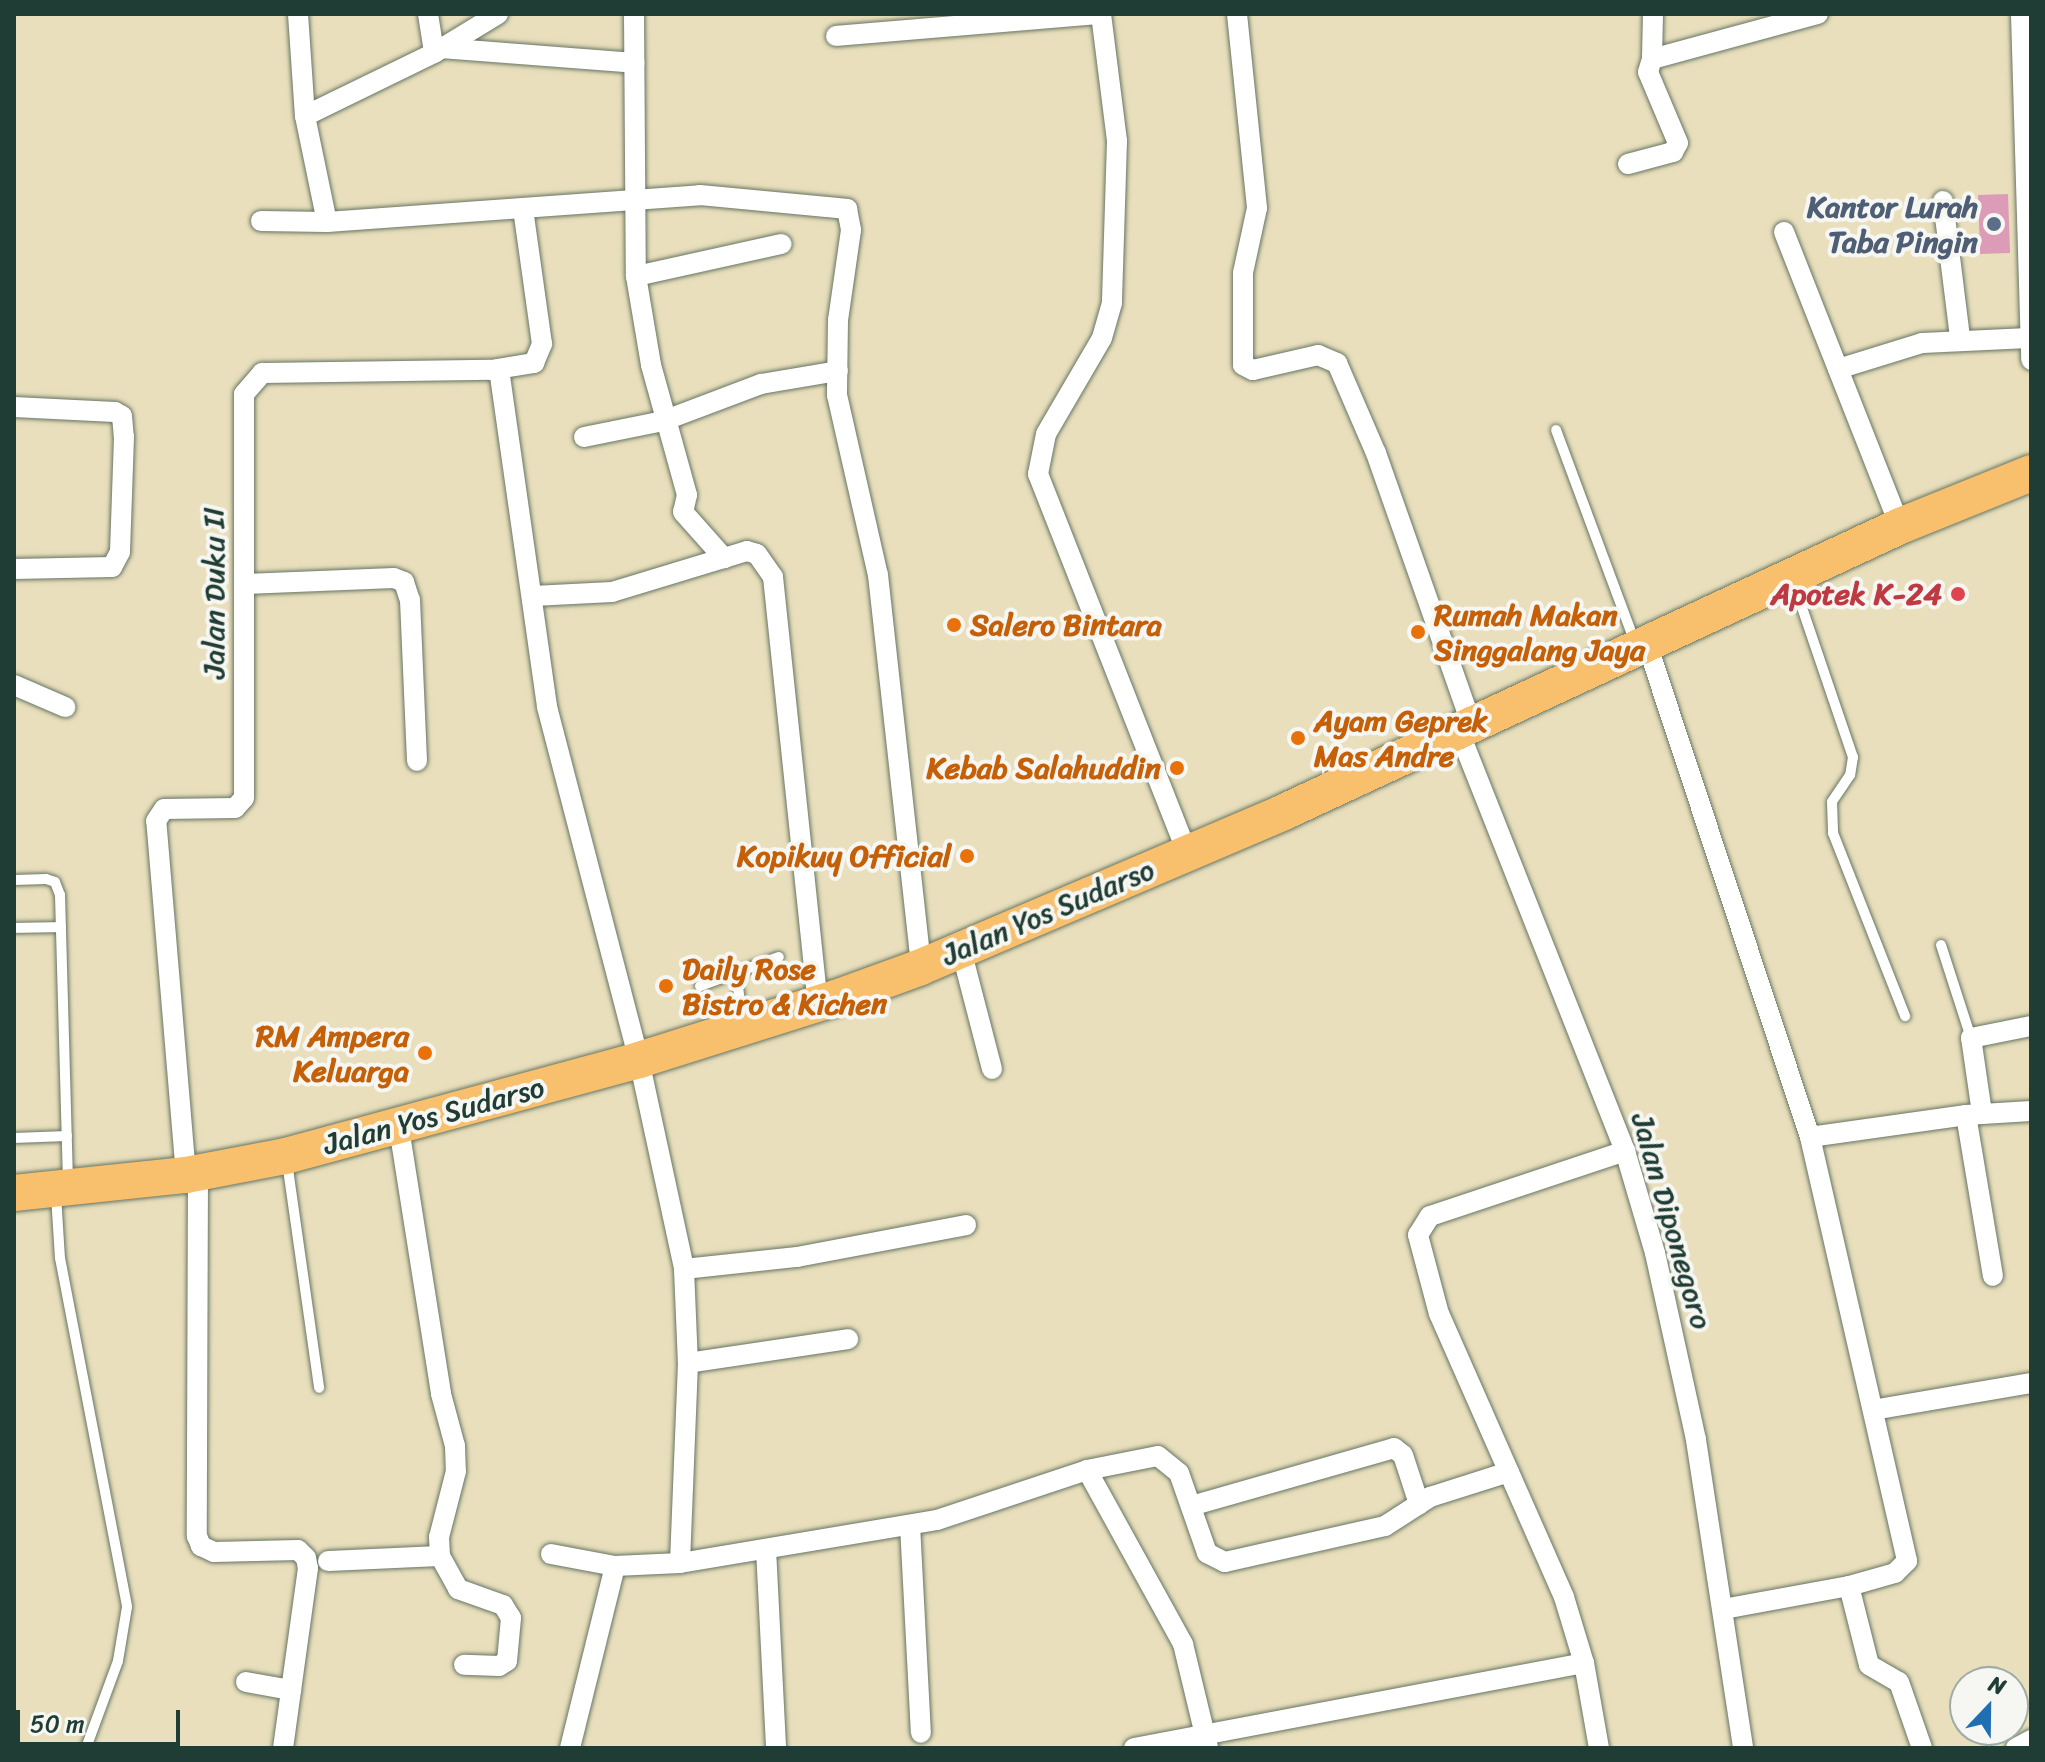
<!DOCTYPE html>
<style>
body{margin:0}
#map{position:relative;width:2045px;height:1762px;overflow:hidden;background:#e9dfbc;font-family:Sriracha,sans-serif}
div>[style]{position:absolute}
.building>*{inset:0;background:#dc9cb7;transform-origin:0 0}
.roads{filter:drop-shadow(0 0 2px #667664) drop-shadow(0 0 2px #667664)}
.lane>*{height:10px;margin:-5px;padding:0 5px;transform-origin:5px;border-radius:5px;background:#fff}
.street>*{height:20px;margin:-10px;padding:0 10px;transform-origin:10px;border-radius:10px;background:#fff}
.highway>*{height:36px;margin:-18px;padding:0 18px;transform-origin:18px;border-radius:18px;background:#f8bf6c}
.dots>*{width:22px;height:22px;translate:-50% -50%;box-sizing:border-box;border:4px solid #f6f6f2;border-radius:50%}
span{translate:-50% -50%;white-space:nowrap;text-align:center;line-height:1.15;-webkit-text-stroke:8px #f6f6f2;paint-order:stroke}
.service-label{font-size:30px;color:#4e5e75;font-weight:700}
.right{translate:-100% -50%;text-align:right}
.street-label{font-size:30px;color:#1f3d34}
.health-label{font-size:30px;color:#be3a42;font-weight:700}
.food-label{font-size:30px;color:#c56008;font-weight:700}
.left{translate:0 -50%;text-align:left}
.frame{position:absolute;inset:0;border:16px solid #1f3d34;pointer-events:none}
.north{position:absolute;left:1949px;top:1666px;width:80px;height:80px;box-sizing:border-box;background:#f6f6f2;border:2px solid #a0aca6;border-radius:50%;rotate:22deg;font-size:22px;font-weight:700;line-height:32px;text-align:center;color:#1f3d34}
.north::after{content:'';display:block;margin:auto;width:28px;height:36px;background:#1f6fb2;clip-path:polygon(50% 0,100% 100%,50% 72%,0 100%)}
.scale{position:absolute;left:16px;top:1710px;width:164px;height:36px;box-sizing:border-box;border:4px solid #1f3d34;border-top:0;padding-left:10px;font-size:24px;line-height:28px;white-space:nowrap;color:#1f3d34;-webkit-text-stroke:6px #f6f6f2;paint-order:stroke}
</style>
<div id="map">
<div class="building">
<div style="left:2008px;top:194px;width:59px;height:30px;rotate:88deg"></div>
</div>
<div class="roads">
<div class="lane">
<div style="left:1556px;top:430px;width:226px;rotate:69.6deg"></div>
<div style="left:1794px;top:584px;width:183px;rotate:71.2deg"></div>
<div style="left:1853px;top:757px;width:18px;rotate:99deg"></div>
<div style="left:1850px;top:775px;width:32px;rotate:124deg"></div>
<div style="left:1832px;top:802px;width:31px;rotate:88deg"></div>
<div style="left:1833px;top:833px;width:197px;rotate:68.5deg"></div>
<div style="left:14px;top:880px;width:32px;rotate:-2deg"></div>
<div style="left:46px;top:879px;width:9px;rotate:18deg"></div>
<div style="left:55px;top:882px;width:14px;rotate:69deg"></div>
<div style="left:60px;top:895px;width:287px;rotate:88.4deg"></div>
<div style="left:14px;top:928px;width:47px;rotate:-1.2deg"></div>
<div style="left:1941px;top:945px;width:98px;rotate:72.1deg"></div>
<div style="left:736px;top:973px;width:50px;rotate:82deg"></div>
<div style="left:700px;top:986px;width:84px;rotate:-20.2deg"></div>
<div style="left:14px;top:1138px;width:53px;rotate:-2.2deg"></div>
<div style="left:287px;top:1162px;width:228px;rotate:81.9deg"></div>
<div style="left:56px;top:1195px;width:63px;rotate:86.4deg"></div>
<div style="left:60px;top:1258px;width:355px;rotate:79.1deg"></div>
<div style="left:127px;top:1607px;width:55px;rotate:99.5deg"></div>
<div style="left:118px;top:1661px;width:93px;rotate:110.2deg"></div>
</div>
<div class="street">
<div style="left:298px;top:14px;width:102px;rotate:86.1deg"></div>
<div style="left:305px;top:116px;width:108px;rotate:78.3deg"></div>
<div style="left:428px;top:14px;width:39px;rotate:81deg"></div>
<div style="left:634px;top:14px;width:262px;rotate:89.6deg"></div>
<div style="left:636px;top:276px;width:90px;rotate:80.4deg"></div>
<div style="left:651px;top:365px;width:135px;rotate:74.5deg"></div>
<div style="left:687px;top:495px;width:17px;rotate:103deg"></div>
<div style="left:683px;top:512px;width:62px;rotate:48.3deg"></div>
<div style="left:724px;top:558px;width:24px;rotate:-17deg"></div>
<div style="left:747px;top:551px;width:10px;rotate:17deg"></div>
<div style="left:757px;top:554px;width:28px;rotate:55deg"></div>
<div style="left:773px;top:577px;width:429px;rotate:84deg"></div>
<div style="left:1101px;top:14px;width:128px;rotate:82.8deg"></div>
<div style="left:1117px;top:141px;width:162px;rotate:91.8deg"></div>
<div style="left:1112px;top:303px;width:36px;rotate:106deg"></div>
<div style="left:1102px;top:338px;width:111px;rotate:120.3deg"></div>
<div style="left:1046px;top:434px;width:41px;rotate:101.3deg"></div>
<div style="left:1038px;top:474px;width:407px;rotate:68.5deg"></div>
<div style="left:1237px;top:14px;width:195px;rotate:84.1deg"></div>
<div style="left:1257px;top:208px;width:66px;rotate:102.2deg"></div>
<div style="left:1243px;top:273px;width:92px;rotate:90deg"></div>
<div style="left:1243px;top:365px;width:11px;rotate:27deg"></div>
<div style="left:1253px;top:370px;width:67px;rotate:-13deg"></div>
<div style="left:1318px;top:355px;width:21px;rotate:23deg"></div>
<div style="left:1337px;top:363px;width:98px;rotate:66.6deg"></div>
<div style="left:1376px;top:453px;width:292px;rotate:70.6deg"></div>
<div style="left:1653px;top:14px;width:45px;rotate:91.3deg"></div>
<div style="left:1652px;top:59px;width:172px;rotate:-15.2deg"></div>
<div style="left:2021px;top:14px;width:346px;rotate:88.3deg"></div>
<div style="left:836px;top:36px;width:265px;rotate:-4.8deg"></div>
<div style="left:441px;top:48px;width:194px;rotate:4.4deg"></div>
<div style="left:305px;top:116px;width:144px;rotate:-26deg"></div>
<div style="left:434px;top:53px;width:75px;rotate:-31.4deg"></div>
<div style="left:1628px;top:164px;width:47px;rotate:-14.9deg"></div>
<div style="left:1673px;top:152px;width:10px;rotate:-61deg"></div>
<div style="left:1678px;top:143px;width:77px;rotate:-112.9deg"></div>
<div style="left:1648px;top:72px;width:14px;rotate:-73deg"></div>
<div style="left:1943px;top:201px;width:138px;rotate:82.9deg"></div>
<div style="left:261px;top:221px;width:66px;rotate:0.9deg"></div>
<div style="left:327px;top:222px;width:374px;rotate:-4.1deg"></div>
<div style="left:700px;top:195px;width:148px;rotate:5.4deg"></div>
<div style="left:847px;top:209px;width:21px;rotate:79deg"></div>
<div style="left:851px;top:230px;width:91px;rotate:98.2deg"></div>
<div style="left:838px;top:320px;width:75px;rotate:90.8deg"></div>
<div style="left:837px;top:395px;width:185px;rotate:77.2deg"></div>
<div style="left:878px;top:575px;width:394px;rotate:83.7deg"></div>
<div style="left:1784px;top:232px;width:316px;rotate:68.5deg"></div>
<div style="left:636px;top:276px;width:149px;rotate:-12.4deg"></div>
<div style="left:499px;top:369px;width:341px;rotate:81.9deg"></div>
<div style="left:547px;top:707px;width:365px;rotate:75.4deg"></div>
<div style="left:639px;top:1060px;width:214px;rotate:77.8deg"></div>
<div style="left:684px;top:1269px;width:94px;rotate:87.6deg"></div>
<div style="left:688px;top:1363px;width:200px;rotate:92.3deg"></div>
<div style="left:1838px;top:369px;width:88px;rotate:-17.2deg"></div>
<div style="left:1922px;top:343px;width:107px;rotate:-2.7deg"></div>
<div style="left:14px;top:407px;width:101px;rotate:2.8deg"></div>
<div style="left:115px;top:412px;width:8px;rotate:30deg"></div>
<div style="left:122px;top:416px;width:21px;rotate:85deg"></div>
<div style="left:124px;top:437px;width:115px;rotate:92deg"></div>
<div style="left:120px;top:552px;width:17px;rotate:118deg"></div>
<div style="left:112px;top:567px;width:98px;rotate:178.8deg"></div>
<div style="left:584px;top:437px;width:81px;rotate:-11.4deg"></div>
<div style="left:663px;top:421px;width:105px;rotate:-20.7deg"></div>
<div style="left:761px;top:384px;width:78px;rotate:-9.6deg"></div>
<div style="left:245px;top:584px;width:149px;rotate:-2.3deg"></div>
<div style="left:394px;top:578px;width:11px;rotate:22deg"></div>
<div style="left:404px;top:582px;width:19px;rotate:72deg"></div>
<div style="left:410px;top:600px;width:161px;rotate:87.5deg"></div>
<div style="left:533px;top:596px;width:79px;rotate:-2.9deg"></div>
<div style="left:612px;top:592px;width:117px;rotate:-16.9deg"></div>
<div style="left:1648px;top:647px;width:516px;rotate:71.71deg"></div>
<div style="left:1810px;top:1137px;width:435px;rotate:77.1deg"></div>
<div style="left:1907px;top:1561px;width:17px;rotate:135deg"></div>
<div style="left:1895px;top:1573px;width:48px;rotate:164.2deg"></div>
<div style="left:1849px;top:1586px;width:127px;rotate:169.6deg"></div>
<div style="left:14px;top:685px;width:56px;rotate:23.3deg"></div>
<div style="left:1460px;top:734px;width:448px;rotate:68.4deg"></div>
<div style="left:1625px;top:1151px;width:106px;rotate:73.6deg"></div>
<div style="left:1655px;top:1253px;width:191px;rotate:77.6deg"></div>
<div style="left:1696px;top:1440px;width:312px;rotate:81.3deg"></div>
<div style="left:961px;top:950px;width:123px;rotate:75.4deg"></div>
<div style="left:1982px;top:1113px;width:76px;rotate:-98.3deg"></div>
<div style="left:1971px;top:1038px;width:61px;rotate:-11.3deg"></div>
<div style="left:1966px;top:1115px;width:163px;rotate:80.5deg"></div>
<div style="left:399px;top:1128px;width:269px;rotate:81deg"></div>
<div style="left:441px;top:1394px;width:54px;rotate:74.9deg"></div>
<div style="left:455px;top:1446px;width:25px;rotate:88deg"></div>
<div style="left:456px;top:1471px;width:68px;rotate:104.4deg"></div>
<div style="left:439px;top:1537px;width:19px;rotate:87deg"></div>
<div style="left:440px;top:1556px;width:38px;rotate:61deg"></div>
<div style="left:458px;top:1589px;width:48px;rotate:19.6deg"></div>
<div style="left:503px;top:1605px;width:15px;rotate:58deg"></div>
<div style="left:511px;top:1618px;width:43px;rotate:95.3deg"></div>
<div style="left:507px;top:1661px;width:9px;rotate:148deg"></div>
<div style="left:499px;top:1666px;width:35px;rotate:-178deg"></div>
<div style="left:1810px;top:1137px;width:158px;rotate:-8deg"></div>
<div style="left:1966px;top:1115px;width:65px;rotate:-3.5deg"></div>
<div style="left:198px;top:1173px;width:363px;rotate:90.2deg"></div>
<div style="left:197px;top:1536px;width:11px;rotate:68deg"></div>
<div style="left:201px;top:1546px;width:14px;rotate:25deg"></div>
<div style="left:214px;top:1552px;width:84px;rotate:-1.4deg"></div>
<div style="left:298px;top:1550px;width:11px;rotate:45deg"></div>
<div style="left:306px;top:1558px;width:10px;rotate:79deg"></div>
<div style="left:308px;top:1568px;width:182px;rotate:97.9deg"></div>
<div style="left:186px;top:1175px;width:355px;rotate:-94.8deg"></div>
<div style="left:156px;top:821px;width:14px;rotate:-56deg"></div>
<div style="left:164px;top:809px;width:71px;rotate:-0.8deg"></div>
<div style="left:235px;top:808px;width:13px;rotate:-48deg"></div>
<div style="left:244px;top:798px;width:404px;rotate:-90deg"></div>
<div style="left:244px;top:394px;width:28px;rotate:-49deg"></div>
<div style="left:262px;top:373px;width:229px;rotate:-0.8deg"></div>
<div style="left:491px;top:370px;width:44px;rotate:-9.2deg"></div>
<div style="left:534px;top:363px;width:21px;rotate:-67deg"></div>
<div style="left:542px;top:344px;width:137px;rotate:-98deg"></div>
<div style="left:684px;top:1269px;width:114px;rotate:-6.1deg"></div>
<div style="left:797px;top:1257px;width:172px;rotate:-10.7deg"></div>
<div style="left:688px;top:1363px;width:162px;rotate:-8.5deg"></div>
<div style="left:1873px;top:1410px;width:160px;rotate:-9.7deg"></div>
<div style="left:1087px;top:1470px;width:199px;rotate:61.1deg"></div>
<div style="left:1183px;top:1644px;width:106px;rotate:76.4deg"></div>
<div style="left:1191px;top:1506px;width:211px;rotate:-15.9deg"></div>
<div style="left:1394px;top:1448px;width:11px;rotate:38deg"></div>
<div style="left:1403px;top:1455px;width:52px;rotate:71.9deg"></div>
<div style="left:910px;top:1525px;width:208px;rotate:87deg"></div>
<div style="left:766px;top:1549px;width:199px;rotate:87.1deg"></div>
<div style="left:551px;top:1554px;width:65px;rotate:10.6deg"></div>
<div style="left:615px;top:1566px;width:65px;rotate:-2.6deg"></div>
<div style="left:680px;top:1563px;width:261px;rotate:-9.5deg"></div>
<div style="left:937px;top:1520px;width:158px;rotate:-18.4deg"></div>
<div style="left:1087px;top:1470px;width:72px;rotate:-11.2deg"></div>
<div style="left:1158px;top:1456px;width:27px;rotate:39deg"></div>
<div style="left:1179px;top:1473px;width:85px;rotate:70.7deg"></div>
<div style="left:1207px;top:1553px;width:20px;rotate:27deg"></div>
<div style="left:1225px;top:1562px;width:164px;rotate:-12.7deg"></div>
<div style="left:1385px;top:1526px;width:54px;rotate:-32.8deg"></div>
<div style="left:1430px;top:1497px;width:83px;rotate:-17.6deg"></div>
<div style="left:328px;top:1561px;width:112px;rotate:-2.6deg"></div>
<div style="left:1849px;top:1586px;width:81px;rotate:75.8deg"></div>
<div style="left:1869px;top:1665px;width:34px;rotate:30deg"></div>
<div style="left:1899px;top:1682px;width:70px;rotate:70.8deg"></div>
<div style="left:246px;top:1682px;width:46px;rotate:10.1deg"></div>
<div style="left:570px;top:1748px;width:187px;rotate:-76.1deg"></div>
<div style="left:1134px;top:1748px;width:458px;rotate:-10.7deg"></div>
<div style="left:1599px;top:1748px;width:86px;rotate:-100deg"></div>
<div style="left:1584px;top:1663px;width:69px;rotate:-106.9deg"></div>
<div style="left:1564px;top:1597px;width:309px;rotate:-113.8deg"></div>
<div style="left:1439px;top:1314px;width:82px;rotate:-104.9deg"></div>
<div style="left:1418px;top:1235px;width:22px;rotate:-58deg"></div>
<div style="left:1430px;top:1216px;width:206px;rotate:-18.4deg"></div>
<div style="left:2016px;top:1748px;width:17px;rotate:-28deg"></div>
</div>
<div class="highway">
<div style="left:14px;top:1193px;width:173px;rotate:-6deg"></div>
<div style="left:186px;top:1175px;width:102px;rotate:-10.8deg"></div>
<div style="left:286px;top:1156px;width:366px;rotate:-15.2deg"></div>
<div style="left:639px;top:1060px;width:207px;rotate:-17.5deg"></div>
<div style="left:836px;top:998px;width:90px;rotate:-20deg"></div>
<div style="left:921px;top:967px;width:395px;rotate:-23.1deg"></div>
<div style="left:1284px;top:812px;width:679px;rotate:-24.9deg"></div>
<div style="left:1900px;top:526px;width:141px;rotate:-22deg"></div>
</div>
</div>
<div class="dots">
<div style="left:1994px;top:224px;background:#5c6f8a"></div>
<div style="left:1958px;top:594px;background:#e0444e"></div>
<div style="left:954px;top:625px;background:#e8710a"></div>
<div style="left:1418px;top:632px;background:#e8710a"></div>
<div style="left:1298px;top:738px;background:#e8710a"></div>
<div style="left:1177px;top:768px;background:#e8710a"></div>
<div style="left:967px;top:856px;background:#e8710a"></div>
<div style="left:666px;top:986px;background:#e8710a"></div>
<div style="left:425px;top:1053px;background:#e8710a"></div>
</div>
<div class="service-label">
<span class="right" style="left:1978px;top:224px">Kantor Lurah<br>Taba Pingin</span>
</div>
<div class="street-label">
<span style="left:214px;top:593px;rotate:-90deg">Jalan Duku II</span>
<span style="left:1048px;top:912px;rotate:-23deg">Jalan Yos Sudarso</span>
<span style="left:434px;top:1116px;rotate:-15deg">Jalan Yos Sudarso</span>
<span style="left:1672px;top:1221px;rotate:74deg">Jalan Diponegoro</span>
</div>
<div class="health-label">
<span class="right" style="left:1942px;top:594px">Apotek K-24</span>
</div>
<div class="food-label">
<span class="left" style="left:1434px;top:632px">Rumah Makan<br>Singgalang Jaya</span>
<span class="left" style="left:970px;top:625px">Salero Bintara</span>
<span class="left" style="left:1314px;top:738px">Ayam Geprek<br>Mas Andre</span>
<span class="right" style="left:1161px;top:768px">Kebab Salahuddin</span>
<span class="right" style="left:951px;top:856px">Kopikuy Official</span>
<span class="left" style="left:682px;top:986px">Daily Rose<br>Bistro &amp; Kichen</span>
<span class="right" style="left:409px;top:1053px">RM Ampera<br>Keluarga</span>
</div>
<div class="frame"></div>
<div class="north">N</div>
<div class="scale">50 m</div>
</div>
